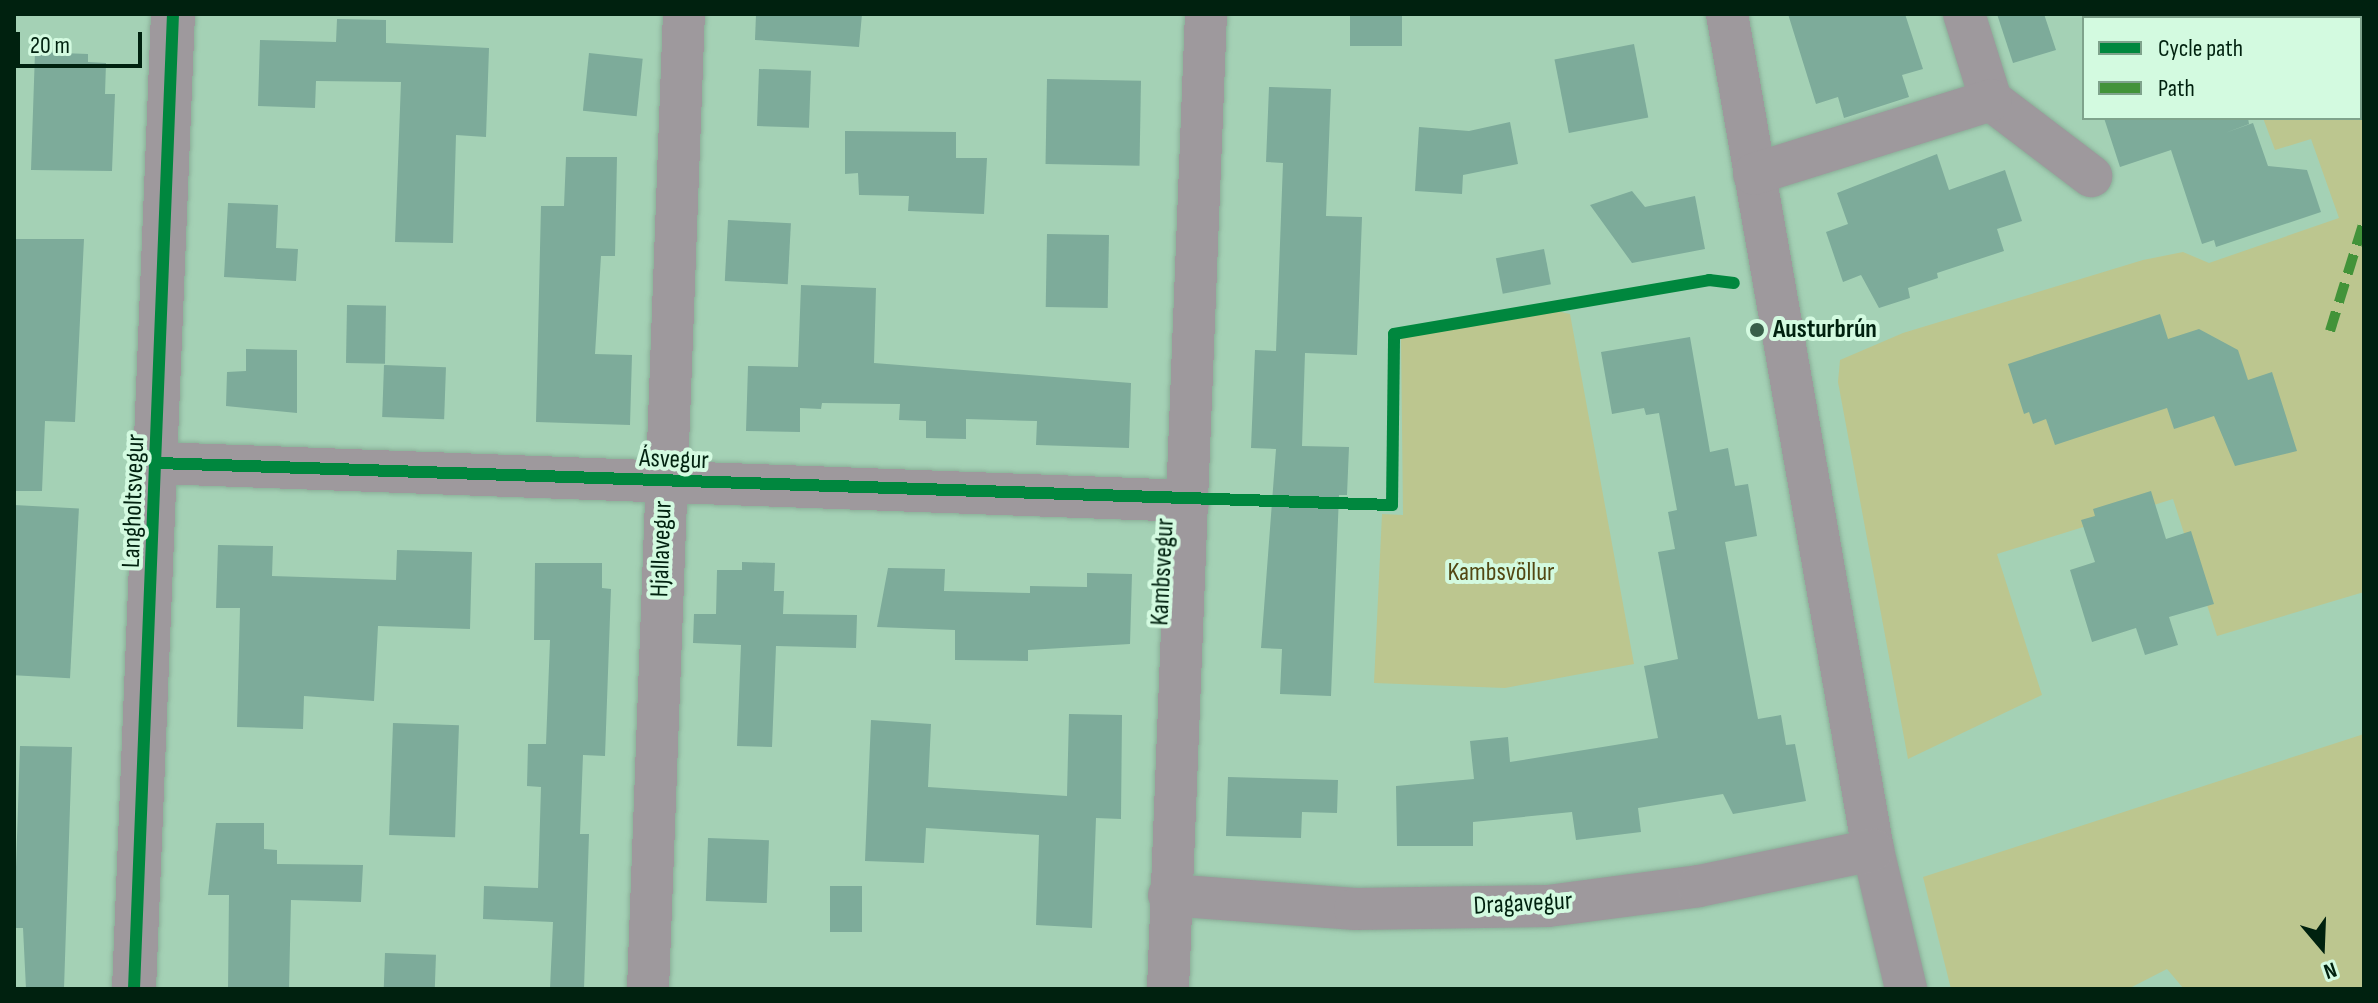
<!DOCTYPE html>
<meta charset="utf-8">
<style>
body{margin:0}
#map{position:relative;width:2378px;height:1003px;overflow:hidden;background:#a4d1b5;font-family:"Sofia Sans Condensed",sans-serif}
div>[style]{position:absolute}
.green>*{inset:0;background:#bcc68f}
.building>*{inset:0;background:#7dab9a;transform-origin:0 0}
.roads{filter:drop-shadow(0 0 2px #8aae98) drop-shadow(0 0 2px #8aae98)}
.minor>*{height:42px;margin:-21px;padding:0 21px;transform-origin:21px;border-radius:21px;background:#9e999d}
.tertiary>*{height:44px;margin:-22px;padding:0 22px;transform-origin:22px;border-radius:22px;background:#9e999d}
.quiet>*{height:10px;margin-top:-5px;transform-origin:0;background:repeating-linear-gradient(90deg,#429339 0 20px,transparent 0 30px)}
.cycleway>*{height:12px;margin:-6px;padding:0 6px;transform-origin:6px;border-radius:6px;background:#00873e}
.dots>*{width:22px;height:22px;translate:-50% -50%;box-sizing:border-box;border:4px solid #d3fae0;border-radius:50%}
span{translate:-50% -50%;white-space:nowrap;text-align:center;line-height:1.15;-webkit-text-stroke:8px #d3fae0;paint-order:stroke}
.poi-label{font-size:26px;color:#00210f;font-weight:700}
.left{translate:0 -50%;text-align:left}
.street-label{font-size:26px;color:#00210f}
.park-label{font-size:26px;color:#534813}
.frame{position:absolute;inset:0;border:16px solid #00210f;pointer-events:none}
.legend{position:absolute;left:2082px;top:16px;width:280px;height:104px;box-sizing:border-box;background:#d3fae0;border:2px solid #7fa38c;margin:0;padding:10px 14px;list-style:none;font-size:24px;color:#00210f}
.legend li{display:flex;align-items:center;gap:16px;height:40px}
.legend b{width:40px;border:2px solid #7fa38c}
.north{position:absolute;left:2282px;top:907px;width:80px;height:80px;-webkit-text-stroke:6px #d3fae0;paint-order:stroke;rotate:161deg;font-size:22px;font-weight:700;line-height:32px;text-align:center;color:#00210f}
.north::after{content:'';display:block;margin:auto;width:28px;height:36px;background:#00210f;clip-path:polygon(50% 0,100% 100%,50% 72%,0 100%)}
.scale{position:absolute;left:16px;top:32px;width:126px;height:36px;box-sizing:border-box;border:4px solid #00210f;border-top:0;padding-left:10px;font-size:24px;line-height:28px;white-space:nowrap;color:#00210f;-webkit-text-stroke:6px #d3fae0;paint-order:stroke}
</style>
<div id="map">
<div class="green">
<div style="clip-path:polygon(2131px 14px,2364px 14px,2364px 592px,2217px 636px,2173px 499px,1997px 554px,2042px 695px,1908px 759px,1838px 382px,1840px 360px,1903px 333px,2143px 260px,2183px 252px,2209px 263px,2339px 218px,2311px 139px,2275px 150px,2263px 118px,2360px 118px,2360px 18px)"></div>
<div style="clip-path:polygon(1557px 311px,1570px 314px,1634px 664px,1505px 688px,1374px 683px,1382px 514px,1403px 515px,1401px 338px)"></div>
<div style="clip-path:polygon(2364px 734px,2364px 989px,2184px 989px,2167px 969px,2128px 989px,1951px 989px,1923px 877px)"></div>
</div>
<div class="building">
<div style="clip-path:polygon(756px 14px,862px 14px,859px 47px,755px 40px)"></div>
<div style="left:1350px;top:14px;width:52px;height:32px"></div>
<div style="clip-path:polygon(1788px 14px,1905px 14px,1923px 69px,1902px 75px,1909px 97px,1844px 118px,1838px 97px,1816px 104px)"></div>
<div style="clip-path:polygon(1997px 14px,2044px 14px,2056px 50px,2013px 63px)"></div>
<div style="clip-path:polygon(337px 19px,386px 20px,386px 43px,489px 48px,486px 137px,456px 135px,453px 243px,395px 242px,401px 82px,316px 81px,315px 108px,258px 106px,260px 40px,336px 42px)"></div>
<div style="left:1634px;top:44px;width:75px;height:81px;rotate:79deg"></div>
<div style="clip-path:polygon(35px 52px,88px 54px,88px 62px,106px 63px,105px 94px,115px 94px,112px 171px,31px 170px)"></div>
<div style="left:589px;top:53px;width:54px;height:58px;rotate:6deg"></div>
<div style="left:759px;top:69px;width:52px;height:57px;rotate:2deg"></div>
<div style="left:1047px;top:79px;width:94px;height:85px;rotate:1deg"></div>
<div style="clip-path:polygon(1269px 87px,1331px 89px,1326px 216px,1362px 217px,1357px 355px,1305px 353px,1302px 446px,1349px 447px,1347px 495px,1339px 495px,1331px 696px,1280px 694px,1282px 649px,1261px 648px,1276px 449px,1251px 448px,1255px 350px,1276px 351px,1283px 163px,1266px 162px)"></div>
<div style="clip-path:polygon(2104px 118px,2248px 118px,2249px 124px,2225px 133px,2253px 123px,2268px 166px,2307px 170px,2321px 212px,2216px 247px,2214px 240px,2202px 244px,2171px 150px,2120px 167px)"></div>
<div style="clip-path:polygon(1510px 122px,1518px 164px,1463px 175px,1462px 194px,1415px 191px,1419px 127px,1469px 131px)"></div>
<div style="clip-path:polygon(845px 131px,956px 132px,956px 158px,987px 158px,984px 214px,908px 211px,909px 196px,859px 195px,858px 173px,845px 174px)"></div>
<div style="clip-path:polygon(1937px 154px,1949px 190px,2005px 170px,2022px 221px,1997px 229px,2004px 251px,1937px 273px,1938px 278px,1908px 288px,1910px 298px,1879px 308px,1861px 275px,1843px 282px,1826px 232px,1848px 224px,1837px 193px)"></div>
<div style="clip-path:polygon(566px 157px,617px 157px,615px 256px,601px 256px,595px 354px,632px 355px,630px 425px,536px 422px,541px 206px,564px 206px)"></div>
<div style="clip-path:polygon(1632px 191px,1645px 207px,1695px 196px,1705px 249px,1632px 263px,1590px 205px)"></div>
<div style="clip-path:polygon(228px 203px,278px 205px,276px 248px,298px 249px,296px 281px,224px 277px)"></div>
<div style="left:728px;top:220px;width:63px;height:61px;rotate:3deg"></div>
<div style="left:1047px;top:234px;width:62px;height:73px;rotate:1deg"></div>
<div style="clip-path:polygon(14px 239px,84px 239px,75px 422px,45px 421px,42px 491px,14px 491px)"></div>
<div style="left:1544px;top:249px;width:36px;height:49px;rotate:79deg"></div>
<div style="clip-path:polygon(801px 285px,876px 288px,874px 363px,1131px 383px,1129px 448px,1036px 445px,1037px 421px,966px 419px,966px 439px,926px 438px,926px 421px,899px 420px,900px 404px,822px 403px,821px 409px,800px 408px,800px 432px,746px 431px,748px 366px,798px 367px)"></div>
<div style="left:347px;top:305px;width:39px;height:58px;rotate:1deg"></div>
<div style="clip-path:polygon(2160px 314px,2168px 339px,2199px 329px,2238px 350px,2248px 380px,2272px 372px,2297px 451px,2235px 466px,2214px 416px,2174px 429px,2167px 408px,2055px 445px,2046px 419px,2033px 424px,2029px 412px,2024px 414px,2008px 364px)"></div>
<div style="clip-path:polygon(1690px 337px,1710px 452px,1728px 448px,1735px 486px,1748px 484px,1757px 536px,1725px 542px,1758px 719px,1781px 715px,1786px 745px,1795px 744px,1806px 801px,1733px 814px,1723px 794px,1638px 808px,1641px 832px,1576px 840px,1572px 812px,1473px 822px,1473px 846px,1397px 846px,1396px 786px,1474px 779px,1470px 741px,1508px 737px,1510px 762px,1658px 738px,1644px 666px,1678px 659px,1658px 552px,1675px 549px,1668px 512px,1677px 510px,1659px 413px,1646px 415px,1644px 408px,1612px 414px,1601px 352px)"></div>
<div style="clip-path:polygon(246px 349px,297px 350px,297px 413px,226px 406px,227px 372px,246px 371px)"></div>
<div style="left:384px;top:365px;width:62px;height:52px;rotate:2deg"></div>
<div style="clip-path:polygon(2151px 491px,2166px 539px,2191px 531px,2214px 604px,2169px 617px,2178px 645px,2145px 655px,2136px 628px,2092px 642px,2070px 570px,2095px 562px,2081px 520px,2095px 516px,2093px 509px)"></div>
<div style="left:14px;top:505px;width:65px;height:170px;rotate:3deg"></div>
<div style="clip-path:polygon(218px 545px,273px 546px,272px 576px,396px 580px,397px 550px,472px 552px,470px 629px,378px 626px,374px 701px,304px 696px,303px 729px,237px 727px,240px 608px,216px 608px)"></div>
<div style="clip-path:polygon(742px 562px,775px 563px,774px 591px,784px 591px,783px 614px,857px 615px,856px 648px,776px 646px,772px 747px,737px 746px,741px 645px,693px 643px,694px 614px,716px 614px,717px 570px,742px 570px)"></div>
<div style="clip-path:polygon(535px 563px,602px 563px,602px 588px,611px 589px,605px 756px,583px 755px,580px 834px,589px 834px,584px 989px,550px 989px,553px 922px,483px 919px,484px 886px,538px 888px,541px 787px,527px 786px,528px 744px,546px 744px,550px 640px,534px 640px)"></div>
<div style="clip-path:polygon(888px 568px,945px 569px,944px 591px,1030px 593px,1030px 586px,1087px 587px,1087px 573px,1132px 574px,1130px 644px,1028px 650px,1028px 661px,955px 660px,955px 630px,877px 627px)"></div>
<div style="clip-path:polygon(1069px 714px,1122px 715px,1121px 819px,1096px 818px,1092px 928px,1036px 925px,1039px 835px,926px 828px,924px 863px,865px 861px,871px 720px,931px 724px,928px 787px,1067px 796px)"></div>
<div style="left:393px;top:723px;width:66px;height:112px;rotate:2deg"></div>
<div style="clip-path:polygon(20px 746px,72px 747px,64px 989px,26px 989px,23px 928px,14px 928px)"></div>
<div style="clip-path:polygon(1228px 777px,1338px 780px,1337px 813px,1302px 812px,1301px 838px,1226px 836px)"></div>
<div style="clip-path:polygon(216px 823px,264px 823px,264px 849px,277px 850px,277px 864px,363px 865px,361px 902px,291px 900px,289px 989px,228px 989px,229px 895px,208px 895px)"></div>
<div style="left:708px;top:838px;width:61px;height:63px;rotate:2deg"></div>
<div style="left:830px;top:886px;width:32px;height:46px"></div>
<div style="left:385px;top:953px;width:51px;height:36px;rotate:2deg"></div>
</div>
<div class="roads">
<div class="minor">
<div style="left:1727px;top:14px;width:849px;rotate:80.09deg"></div>
<div style="left:1873px;top:850px;width:143px;rotate:76.6deg"></div>
<div style="left:1964px;top:14px;width:90px;rotate:72.6deg"></div>
<div style="left:1991px;top:100px;width:126px;rotate:37.2deg"></div>
<div style="left:1754px;top:174px;width:248px;rotate:-17.3deg"></div>
<div style="left:158px;top:463px;width:1031px;rotate:2.11deg"></div>
<div style="left:1169px;top:895px;width:187px;rotate:4.3deg"></div>
<div style="left:1355px;top:909px;width:193px;rotate:-0.9deg"></div>
<div style="left:1548px;top:906px;width:152px;rotate:-7.5deg"></div>
<div style="left:1699px;top:886px;width:178px;rotate:-11.7deg"></div>
<div style="left:648px;top:989px;width:976px;rotate:-87.89deg"></div>
<div style="left:1168px;top:989px;width:976px;rotate:-87.77deg"></div>
</div>
<div class="tertiary">
<div style="left:134px;top:989px;width:976px;rotate:-87.71deg"></div>
</div>
</div>
<div class="quiet">
<div style="left:2330px;top:331px;width:115px;rotate:-72.8deg"></div>
</div>
<div class="cycleway">
<div style="left:158px;top:463px;width:1235px;rotate:1.95deg"></div>
<div style="left:1392px;top:505px;width:171px;rotate:-89.3deg"></div>
<div style="left:1394px;top:334px;width:320px;rotate:-9.7deg"></div>
<div style="left:1709px;top:280px;width:25px;rotate:7deg"></div>
<div style="left:134px;top:989px;width:976px;rotate:-87.71deg"></div>
</div>
<div class="dots">
<div style="left:1757px;top:330px;background:#395f49"></div>
</div>
<div class="poi-label">
<span class="left" style="left:1773px;top:330px">Austurbrún</span>
</div>
<div class="street-label">
<span style="left:674px;top:460px;rotate:2deg">Ásvegur</span>
<span style="left:134px;top:501px;rotate:-88deg">Langholtsvegur</span>
<span style="left:662px;top:549px;rotate:-88deg">Hjallavegur</span>
<span style="left:1163px;top:572px;rotate:-87deg">Kambsvegur</span>
<span style="left:1523px;top:904px;rotate:-3deg">Dragavegur</span>
</div>
<div class="park-label">
<span style="left:1501px;top:573px">Kambsvöllur</span>
</div>
<div class="frame"></div>
<ul class="legend">
<li><b style="height:10px;background:#00873e"></b>Cycle path</li>
<li><b style="height:10px;background:#429339"></b>Path</li>
</ul>
<div class="north">N</div>
<div class="scale">20 m</div>
</div>
